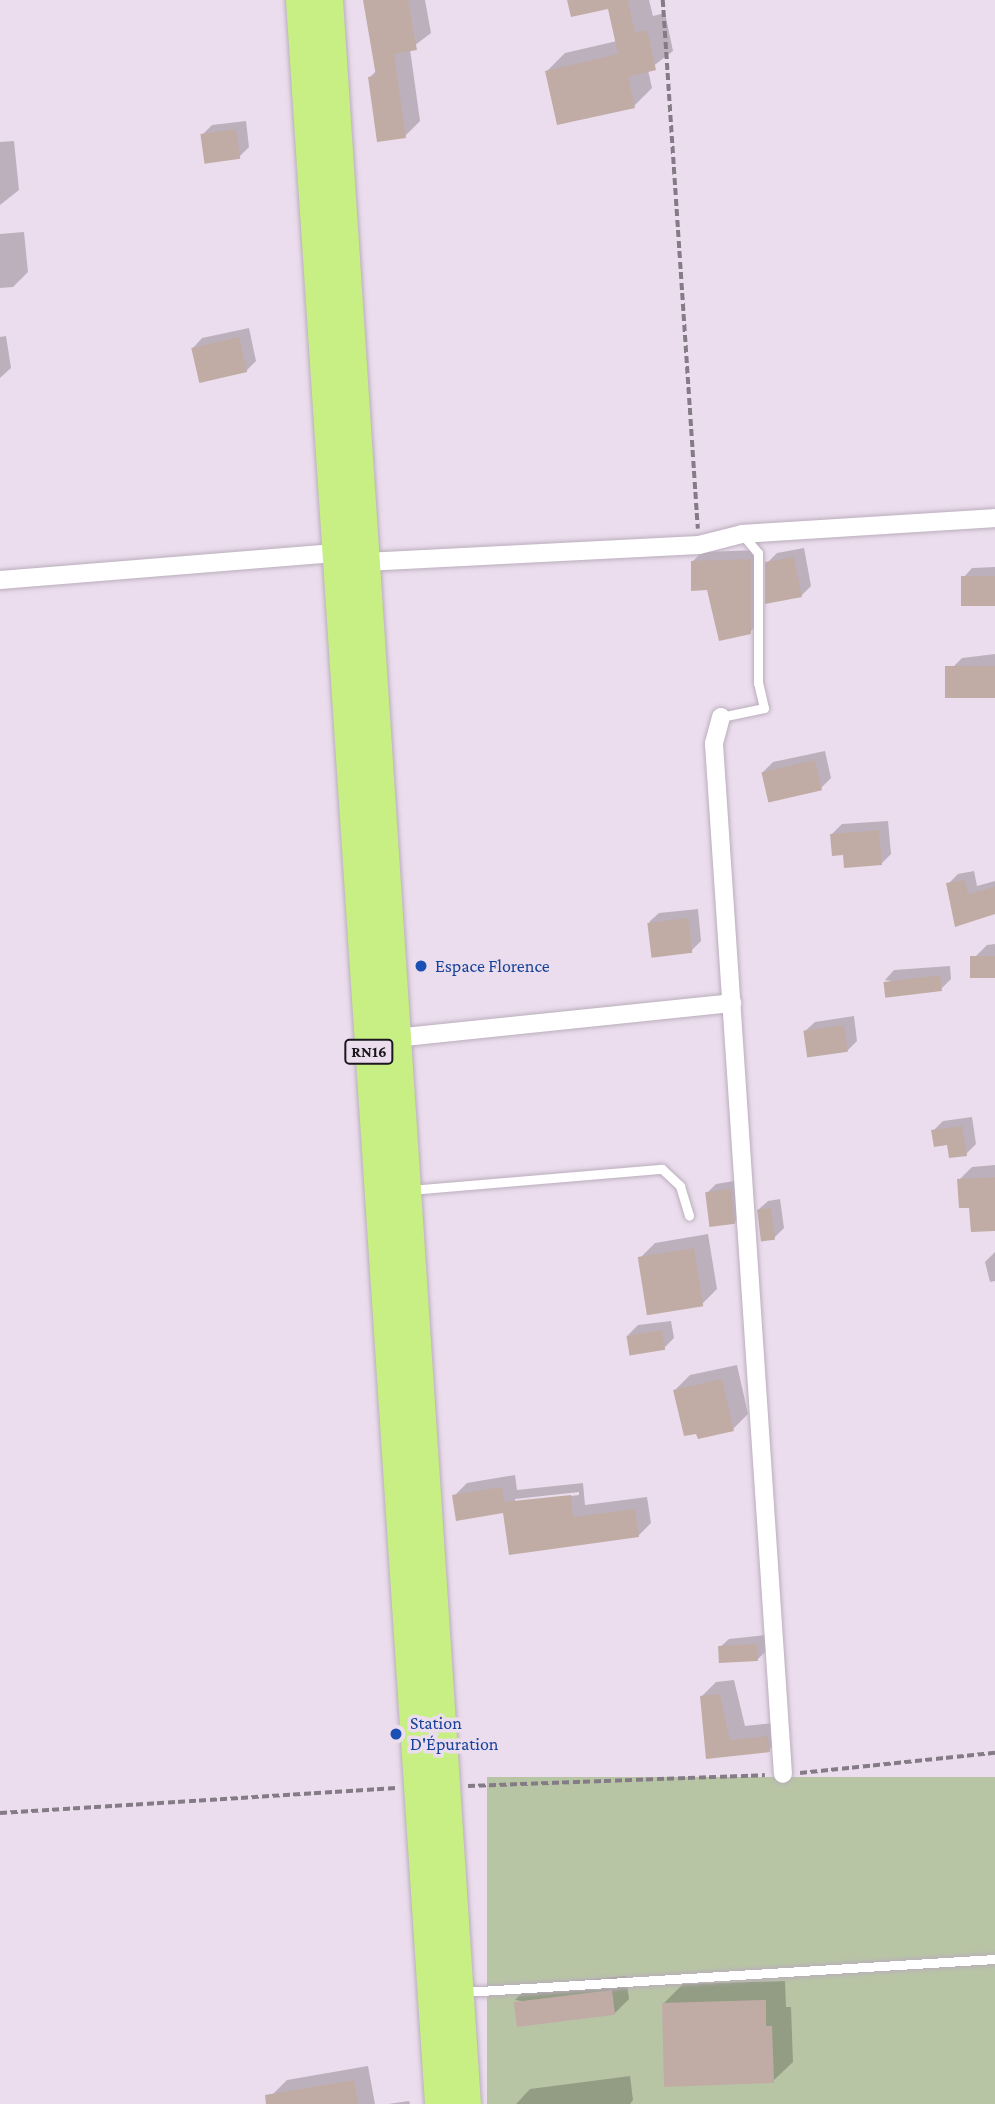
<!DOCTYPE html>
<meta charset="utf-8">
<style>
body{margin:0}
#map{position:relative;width:995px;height:2104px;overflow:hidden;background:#ebdded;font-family:"Crimson Pro",serif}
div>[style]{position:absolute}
.green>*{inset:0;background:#b8c5a5;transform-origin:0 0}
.shadow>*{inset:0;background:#0003}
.building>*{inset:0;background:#c0aca5;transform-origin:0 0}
.path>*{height:3.5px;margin-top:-1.75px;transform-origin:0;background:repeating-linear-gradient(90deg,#847b86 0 7px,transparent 0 10.5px)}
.roads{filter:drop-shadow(0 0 2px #baadbc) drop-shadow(0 0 2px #baadbc)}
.service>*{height:9px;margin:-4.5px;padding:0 4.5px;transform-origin:4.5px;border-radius:4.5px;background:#fff}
.minor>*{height:18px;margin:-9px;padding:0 9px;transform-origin:9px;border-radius:9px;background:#fff}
.trunk>*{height:30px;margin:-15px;padding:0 15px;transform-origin:15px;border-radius:15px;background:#c7ef84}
.dots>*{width:19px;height:19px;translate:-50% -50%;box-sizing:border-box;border:4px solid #ebdded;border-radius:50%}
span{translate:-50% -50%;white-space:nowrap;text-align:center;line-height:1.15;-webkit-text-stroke:7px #ebdded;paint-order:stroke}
.shield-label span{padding:2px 5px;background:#ebdded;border:2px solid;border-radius:5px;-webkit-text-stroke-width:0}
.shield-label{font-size:16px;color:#1b171c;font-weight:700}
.transit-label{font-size:18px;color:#164399}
.left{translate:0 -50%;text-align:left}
</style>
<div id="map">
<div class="green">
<div style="left:995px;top:1777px;width:327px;height:508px;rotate:90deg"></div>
</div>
<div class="shadow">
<div style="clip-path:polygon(365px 0,425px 0,431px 33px,410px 49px,420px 121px,405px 136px,370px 77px,377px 70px)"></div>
<div style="clip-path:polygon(569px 0,649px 0,653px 16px,665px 13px,673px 51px,648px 70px,652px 88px,634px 106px,547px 71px,565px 53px,617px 41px,609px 7px)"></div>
<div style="clip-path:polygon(246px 121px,249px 147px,239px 157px,202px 135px,212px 125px)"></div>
<div style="clip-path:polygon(14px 141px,19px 190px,0 205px,0 142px)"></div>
<div style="clip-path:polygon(24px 232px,28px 272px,13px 287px,0 288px,0 234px)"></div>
<div style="clip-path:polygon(249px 328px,256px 361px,246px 371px,193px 348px,202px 338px)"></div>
<div style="clip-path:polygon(6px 336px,11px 368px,0 378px,0 337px)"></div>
<div style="clip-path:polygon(804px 548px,811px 586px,801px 596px,767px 563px,777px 553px)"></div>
<div style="clip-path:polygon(760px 550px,760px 622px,750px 632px,692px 562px,702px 552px)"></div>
<div style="clip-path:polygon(995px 567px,995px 605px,963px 578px,972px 568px)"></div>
<div style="clip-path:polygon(995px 654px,995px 697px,947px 673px,962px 658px)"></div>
<div style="clip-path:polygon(825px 751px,831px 778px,821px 788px,763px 772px,773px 762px)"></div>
<div style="clip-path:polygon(888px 821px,891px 854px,881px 864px,844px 853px,832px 834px,842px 824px)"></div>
<div style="clip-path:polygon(974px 871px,977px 886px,995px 881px,995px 913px,948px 884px,958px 874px)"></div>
<div style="clip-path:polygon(698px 909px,701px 941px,691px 951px,649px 922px,659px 913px)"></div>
<div style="clip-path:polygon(995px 944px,995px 977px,972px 960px,987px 945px)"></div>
<div style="clip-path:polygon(950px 966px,951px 979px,941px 989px,885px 980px,894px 970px)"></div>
<div style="clip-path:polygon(854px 1016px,857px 1041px,847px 1051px,805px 1031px,815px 1022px)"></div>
<div style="clip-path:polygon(972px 1117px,976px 1144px,966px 1154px,933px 1131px,943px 1121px)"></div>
<div style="clip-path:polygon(995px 1165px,995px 1229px,971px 1206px,959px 1180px,972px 1167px)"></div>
<div style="clip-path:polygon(740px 1180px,744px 1213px,734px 1223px,707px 1193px,716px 1184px)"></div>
<div style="clip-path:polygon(780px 1199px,784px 1228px,774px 1238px,758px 1210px,768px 1201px)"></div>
<div style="clip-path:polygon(708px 1234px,717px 1289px,702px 1304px,640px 1258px,655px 1243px)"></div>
<div style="clip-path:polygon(995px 1252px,995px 1281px,990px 1282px,985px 1262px)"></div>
<div style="clip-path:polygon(671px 1321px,674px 1338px,664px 1348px,628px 1335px,638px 1325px)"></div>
<div style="clip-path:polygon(737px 1365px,748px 1414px,733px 1429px,675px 1390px,690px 1375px)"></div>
<div style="clip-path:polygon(evenodd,515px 1475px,517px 1490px,583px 1483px,585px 1505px,647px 1497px,651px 1523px,638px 1536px,454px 1496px,467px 1483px,515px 1475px,579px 1492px,579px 1495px,515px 1502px,515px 1499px,579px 1492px)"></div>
<div style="clip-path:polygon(766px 1635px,767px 1650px,757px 1660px,719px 1648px,729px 1639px)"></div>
<div style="clip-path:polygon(734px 1680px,745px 1726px,782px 1722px,784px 1735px,769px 1750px,708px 1757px,701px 1697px,716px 1682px)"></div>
<div style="clip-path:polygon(626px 1976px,629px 1999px,614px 2014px,515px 2000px,529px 1985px)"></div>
<div style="clip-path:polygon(785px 1981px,786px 2007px,791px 2007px,793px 2062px,773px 2081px,663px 2004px,683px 1984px)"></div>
<div style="clip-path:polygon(368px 2066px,375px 2104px,273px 2104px,272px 2095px,287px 2080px)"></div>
<div style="clip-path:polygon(630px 2076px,633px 2100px,630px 2104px,516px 2104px,530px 2089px)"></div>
<div style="clip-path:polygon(409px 2101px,410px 2104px,388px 2104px)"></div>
</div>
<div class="building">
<div style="clip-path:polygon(363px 0,408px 0,417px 50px,394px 54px,406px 138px,377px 142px,368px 77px,376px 76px)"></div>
<div style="clip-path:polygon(567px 0,628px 0,635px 33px,647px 30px,656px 70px,628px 77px,635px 108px,557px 125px,545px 71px,618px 54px,608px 9px,571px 17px)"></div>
<div style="left:236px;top:129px;width:30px;height:36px;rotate:82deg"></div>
<div style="left:239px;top:337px;width:36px;height:49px;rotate:77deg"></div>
<div style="clip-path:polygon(794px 557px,802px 597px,765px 604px,765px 562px)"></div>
<div style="clip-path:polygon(751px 559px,751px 634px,719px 641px,707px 590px,691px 591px,691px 561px)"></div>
<div style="left:995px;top:576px;width:30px;height:34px;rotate:90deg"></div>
<div style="left:995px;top:666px;width:32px;height:50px;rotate:90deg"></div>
<div style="left:815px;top:760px;width:31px;height:55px;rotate:77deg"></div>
<div style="clip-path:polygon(879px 830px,882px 865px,844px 868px,843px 855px,832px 856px,830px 834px)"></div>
<div style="clip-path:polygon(965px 880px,968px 894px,995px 887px,995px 914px,955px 927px,946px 883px)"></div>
<div style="left:688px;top:918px;width:35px;height:41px;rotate:83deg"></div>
<div style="left:995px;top:956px;width:22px;height:25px;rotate:90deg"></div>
<div style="left:940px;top:975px;width:16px;height:57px;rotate:83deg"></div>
<div style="left:844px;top:1025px;width:27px;height:41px;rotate:82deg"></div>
<div style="clip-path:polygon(962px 1126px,967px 1156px,949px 1158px,947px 1145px,934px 1147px,931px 1130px)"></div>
<div style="clip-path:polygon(995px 1177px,995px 1231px,971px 1232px,969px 1208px,959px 1208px,957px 1179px)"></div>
<div style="left:731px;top:1189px;width:35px;height:26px;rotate:83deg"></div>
<div style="left:771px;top:1208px;width:32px;height:14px;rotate:83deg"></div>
<div style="left:694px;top:1248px;width:59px;height:57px;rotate:81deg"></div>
<div style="left:662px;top:1330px;width:20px;height:36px;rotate:81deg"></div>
<div style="clip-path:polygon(722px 1379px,734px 1431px,698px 1439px,696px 1434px,684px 1436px,673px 1390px)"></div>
<div style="clip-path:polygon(502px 1487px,504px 1502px,571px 1495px,573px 1517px,635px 1509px,639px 1537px,509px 1555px,503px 1513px,456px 1521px,452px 1495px)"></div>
<div style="left:757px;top:1644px;width:17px;height:39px;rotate:87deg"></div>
<div style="clip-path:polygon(720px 1694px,730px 1740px,768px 1736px,770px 1752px,706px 1759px,700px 1696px)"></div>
<div style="left:612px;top:1990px;width:25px;height:99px;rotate:83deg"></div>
<div style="clip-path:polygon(766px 2000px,766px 2026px,772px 2026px,774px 2083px,664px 2087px,662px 2003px)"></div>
<div style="clip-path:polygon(354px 2080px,358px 2104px,266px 2104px,265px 2095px)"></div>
</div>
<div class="path">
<div style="left:663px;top:0;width:530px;rotate:86.21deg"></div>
<div style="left:800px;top:1773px;width:196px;rotate:-5.9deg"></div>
<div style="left:468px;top:1786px;width:297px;rotate:-2.1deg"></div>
<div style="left:0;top:1813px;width:397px;rotate:-3.6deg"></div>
</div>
<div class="roads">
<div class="service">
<div style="left:721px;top:717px;width:44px;rotate:-11.8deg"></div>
<div style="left:764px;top:708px;width:26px;rotate:-103deg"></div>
<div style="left:758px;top:683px;width:130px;rotate:-90deg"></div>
<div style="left:758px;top:553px;width:25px;rotate:-130deg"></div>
<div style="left:410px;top:1190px;width:253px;rotate:-4.8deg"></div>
<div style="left:662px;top:1169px;width:25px;rotate:43deg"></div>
<div style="left:680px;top:1186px;width:31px;rotate:73deg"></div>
<div style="left:464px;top:1992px;width:532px;rotate:-3.56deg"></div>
</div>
<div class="minor">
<div style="left:365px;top:562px;width:334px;rotate:-2.9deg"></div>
<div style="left:699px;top:545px;width:44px;rotate:-14.3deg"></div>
<div style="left:742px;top:534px;width:254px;rotate:-3.6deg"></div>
<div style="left:0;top:580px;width:339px;rotate:-4.6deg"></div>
<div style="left:721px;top:717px;width:28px;rotate:105deg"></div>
<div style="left:714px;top:744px;width:1032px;rotate:86.17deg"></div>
<div style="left:394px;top:1038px;width:340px;rotate:-5.9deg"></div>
</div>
<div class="trunk">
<div style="left:301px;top:0;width:2109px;rotate:86.22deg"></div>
<div style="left:328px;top:0;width:2109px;rotate:86.25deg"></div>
</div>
</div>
<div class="dots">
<div style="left:421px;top:966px;background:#1a4fb4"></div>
<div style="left:396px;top:1734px;background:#1a4fb4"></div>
</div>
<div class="shield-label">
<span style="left:369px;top:1052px">RN16</span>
</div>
<div class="transit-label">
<span class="left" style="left:435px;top:966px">Espace Florence</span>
<span class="left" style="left:410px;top:1734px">Station<br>D'Épuration</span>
</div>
</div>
